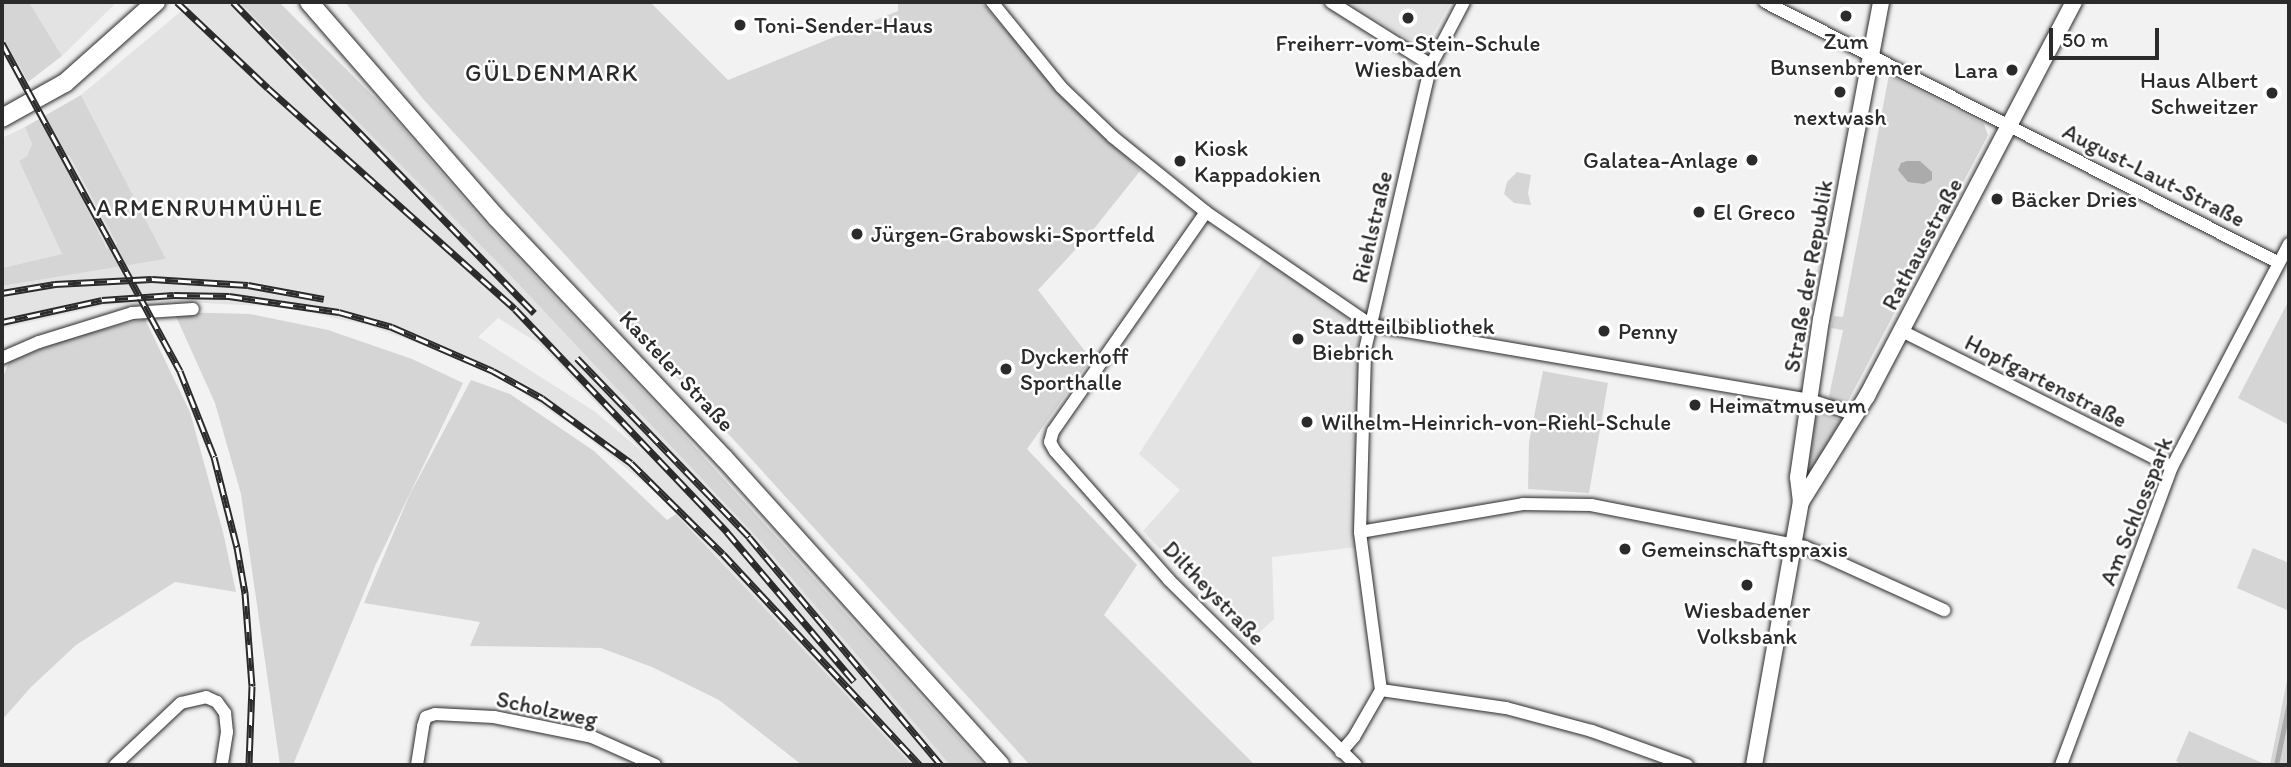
<!DOCTYPE html>
<meta charset="utf-8">
<style>
body{margin:0}
#map{position:relative;width:2291px;height:767px;overflow:hidden;background:#f2f2f2;font-family:Itim,sans-serif}
div>[style]{position:absolute}
.built>*{inset:0;background:#e3e3e3}
.green>*{inset:0;background:#d5d5d5}
.water>*{inset:0;background:#ababab}
.stream>*{height:4.5px;margin:-2.25px;padding:0 2.25px;transform-origin:2.25px;border-radius:2.25px;background:#ababab}
.roads{filter:drop-shadow(0 0 2px #2b2b2b) drop-shadow(0 0 2px #2b2b2b)}
.minor>*{height:12px;margin:-6px;padding:0 6px;transform-origin:6px;border-radius:6px;background:#fff}
.tertiary>*{height:16px;margin:-8px;padding:0 8px;transform-origin:8px;border-radius:8px;background:#fff}
.secondary>*{height:18px;margin:-9px;padding:0 9px;transform-origin:9px;border-radius:9px;background:#fff}
.rail>*{height:7px;margin-top:-3.5px;transform-origin:0;background:repeating-linear-gradient(90deg,#fff 0 13px,#2b2b2b 0 26px);box-sizing:border-box;border-block:2px solid #2b2b2b}
.dots>*{width:19px;height:19px;translate:-50% -50%;box-sizing:border-box;border:4px solid #fff;border-radius:50%}
span{translate:-50% -50%;white-space:nowrap;text-align:center;line-height:1.15;-webkit-text-stroke:5px #fff;paint-order:stroke}
.poi-label{font-size:23px;color:#2b2b2b}
.left{translate:0 -50%;text-align:left}
.right{translate:-100% -50%;text-align:right}
.street-label{font-size:23px;color:#2b2b2b}
.neighbourhood-label{font-size:24px;color:#2b2b2b;letter-spacing:2px}
.frame{position:absolute;inset:0;border:4px solid #2b2b2b;pointer-events:none}
.scale{position:absolute;left:2049px;top:28px;width:110px;height:32px;box-sizing:border-box;border:4px solid #2b2b2b;border-top:0;padding-left:9px;font-size:21px;line-height:24px;white-space:nowrap;color:#2b2b2b;-webkit-text-stroke:5px #fff;paint-order:stroke}
</style>
<div id="map">
<div class="built">
<div style="clip-path:polygon(29px 2px,117px 2px,62px 56px)"></div>
<div style="clip-path:polygon(evenodd,192px 2px,239px 2px,321px 83px,507px 272px,762px 543px,950px 765px,912px 765px,659px 495px,581px 432px,504px 380px,437px 350px,367px 325px,283px 307px,165px 301px,102px 306px,4px 328px,2px 286px,166px 259px,81px 95px,192px 2px,498px 318px,538px 343px,644px 453px,594px 411px,478px 337px,498px 318px)"></div>
<div style="clip-path:polygon(1348px 2px,1451px 2px,1429px 41px,1421px 44px,1405px 37px)"></div>
<div style="clip-path:polygon(25px 127px,32px 144px,27px 156px,19px 161px,62px 254px,2px 268px,2px 138px)"></div>
<div style="clip-path:polygon(69px 155px,117px 244px,107px 250px,61px 159px)"></div>
<div style="clip-path:polygon(1264px 259px,1364px 326px,1358px 348px,1358px 547px,1272px 557px,1274px 619px,1249px 642px,1143px 531px,1180px 490px,1139px 454px)"></div>
</div>
<div class="green">
<div style="clip-path:polygon(2px 2px,29px 2px,62px 56px,28px 82px,2px 36px)"></div>
<div style="clip-path:polygon(239px 2px,279px 2px,385px 108px,490px 229px,662px 411px,983px 765px,950px 765px,762px 543px,507px 272px)"></div>
<div style="clip-path:polygon(345px 2px,650px 2px,728px 80px,898px 11px,898px 2px,981px 2px,1058px 88px,1140px 171px,1089px 235px,1038px 290px,1091px 359px,1027px 449px,1137px 565px,1104px 615px,1255px 765px,1030px 765px,424px 100px)"></div>
<div style="clip-path:polygon(1889px 75px,1984px 124px,1988px 135px,1847px 403px,1843px 405px,1831px 401px,1829px 396px,1843px 330px,1831px 328px,1834px 316px,1843px 317px)"></div>
<div style="clip-path:polygon(evenodd,81px 95px,166px 259px,2px 286px,2px 268px,62px 254px,19px 161px,27px 156px,32px 144px,25px 127px,81px 95px,69px 155px,117px 244px,107px 249px,62px 159px,69px 155px)"></div>
<div style="clip-path:polygon(1517px 172px,1531px 175px,1528px 193px,1531px 205px,1514px 203px,1504px 194px,1507px 182px)"></div>
<div style="clip-path:polygon(2289px 300px,2289px 425px,2238px 398px)"></div>
<div style="clip-path:polygon(174px 312px,250px 314px,328px 330px,412px 359px,463px 383px,376px 564px,293px 765px,280px 765px,241px 494px,215px 403px)"></div>
<div style="clip-path:polygon(145px 319px,190px 412px,223px 532px,236px 592px,175px 582px,76px 645px,31px 687px,2px 720px,2px 379px,9px 362px,65px 339px)"></div>
<div style="clip-path:polygon(1543px 371px,1608px 383px,1589px 493px,1528px 489px,1529px 442px)"></div>
<div style="clip-path:polygon(471px 380px,510px 394px,594px 451px,667px 520px,676px 514px,912px 765px,802px 765px,719px 700px,652px 667px,601px 648px,470px 646px,480px 622px,364px 603px,410px 494px)"></div>
<div style="clip-path:polygon(1814px 411px,1843px 421px,1808px 485px,1802px 483px)"></div>
<div style="clip-path:polygon(2253px 548px,2289px 563px,2289px 611px,2237px 588px)"></div>
<div style="clip-path:polygon(2289px 671px,2289px 765px,2270px 765px)"></div>
<div style="clip-path:polygon(2189px 731px,2267px 765px,2181px 765px,2176px 761px)"></div>
</div>
<div class="water">
<div style="clip-path:polygon(1907px 161px,1920px 161px,1932px 172px,1932px 180px,1924px 184px,1908px 182px,1898px 170px,1901px 163px)"></div>
</div>
<div class="stream">
<div style="left:2276px;top:765px;width:63px;rotate:-78.2deg"></div>
</div>
<div class="roads">
<div class="minor">
<div style="left:992px;top:2px;width:109px;rotate:50.9deg"></div>
<div style="left:1061px;top:87px;width:72px;rotate:43.9deg"></div>
<div style="left:1113px;top:137px;width:119px;rotate:38.9deg"></div>
<div style="left:1206px;top:212px;width:200px;rotate:34.4deg"></div>
<div style="left:1371px;top:325px;width:445px;rotate:9.7deg"></div>
<div style="left:1810px;top:400px;width:48px;rotate:18.1deg"></div>
<div style="left:1331px;top:2px;width:118px;rotate:32.2deg"></div>
<div style="left:1765px;top:2px;width:576px;rotate:26.92deg"></div>
<div style="left:1206px;top:212px;width:267px;rotate:124.9deg"></div>
<div style="left:1053px;top:431px;width:11px;rotate:105deg"></div>
<div style="left:1050px;top:442px;width:10px;rotate:61deg"></div>
<div style="left:1055px;top:451px;width:172px;rotate:48.5deg"></div>
<div style="left:1169px;top:580px;width:263px;rotate:44.7deg"></div>
<div style="left:1902px;top:331px;width:302px;rotate:26.7deg"></div>
<div style="left:2px;top:358px;width:40px;rotate:-23.4deg"></div>
<div style="left:39px;top:342px;width:97px;rotate:-17.3deg"></div>
<div style="left:132px;top:313px;width:61px;rotate:-3.8deg"></div>
<div style="left:1360px;top:532px;width:165px;rotate:-9.7deg"></div>
<div style="left:1523px;top:504px;width:68px;rotate:0.8deg"></div>
<div style="left:1591px;top:505px;width:218px;rotate:11.1deg"></div>
<div style="left:1805px;top:547px;width:153px;rotate:24.4deg"></div>
<div style="left:1381px;top:690px;width:126px;rotate:8.2deg"></div>
<div style="left:1506px;top:708px;width:89px;rotate:15deg"></div>
<div style="left:1592px;top:731px;width:101px;rotate:19.7deg"></div>
<div style="left:1341px;top:752px;width:20px;rotate:-49deg"></div>
<div style="left:1354px;top:737px;width:54px;rotate:-60.1deg"></div>
<div style="left:1381px;top:690px;width:159px;rotate:-97.6deg"></div>
<div style="left:1360px;top:532px;width:182px;rotate:-88.4deg"></div>
<div style="left:1365px;top:350px;width:293px;rotate:-77deg"></div>
<div style="left:1431px;top:65px;width:71px;rotate:-62.4deg"></div>
<div style="left:115px;top:765px;width:91px;rotate:-43.2deg"></div>
<div style="left:181px;top:703px;width:26px;rotate:-13deg"></div>
<div style="left:206px;top:697px;width:12px;rotate:24deg"></div>
<div style="left:217px;top:702px;width:14px;rotate:54deg"></div>
<div style="left:225px;top:713px;width:19px;rotate:84deg"></div>
<div style="left:227px;top:732px;width:33px;rotate:99deg"></div>
<div style="left:417px;top:765px;width:39px;rotate:-81deg"></div>
<div style="left:423px;top:726px;width:9px;rotate:-72deg"></div>
<div style="left:426px;top:717px;width:9px;rotate:-18deg"></div>
<div style="left:435px;top:714px;width:59px;rotate:2.9deg"></div>
<div style="left:494px;top:717px;width:100px;rotate:11.5deg"></div>
<div style="left:592px;top:737px;width:69px;rotate:24deg"></div>
<div style="left:2061px;top:765px;width:318px;rotate:-69.6deg"></div>
<div style="left:2172px;top:467px;width:252px;rotate:-62.3deg"></div>
</div>
<div class="tertiary">
<div style="left:1801px;top:502px;width:125px;rotate:-58.1deg"></div>
<div style="left:1867px;top:396px;width:445px;rotate:-62.3deg"></div>
<div style="left:1754px;top:765px;width:267px;rotate:-79.9deg"></div>
<div style="left:1801px;top:502px;width:25px;rotate:-97deg"></div>
<div style="left:1798px;top:477px;width:159px;rotate:-81.7deg"></div>
<div style="left:1821px;top:320px;width:324px;rotate:-79.3deg"></div>
</div>
<div class="secondary">
<div style="left:309px;top:2px;width:285px;rotate:49deg"></div>
<div style="left:496px;top:217px;width:332px;rotate:46.6deg"></div>
<div style="left:724px;top:458px;width:413px;rotate:48deg"></div>
<div style="left:2px;top:118px;width:72px;rotate:-29.1deg"></div>
<div style="left:65px;top:83px;width:122px;rotate:-41.7deg"></div>
</div>
</div>
<div class="rail">
<div style="left:177px;top:2px;width:125px;rotate:43.4deg"></div>
<div style="left:268px;top:88px;width:331px;rotate:41.8deg"></div>
<div style="left:515px;top:309px;width:308px;rotate:46.4deg"></div>
<div style="left:727px;top:532px;width:196px;rotate:49.6deg"></div>
<div style="left:233px;top:2px;width:433px;rotate:45.9deg"></div>
<div style="left:2px;top:43px;width:373px;rotate:61.5deg"></div>
<div style="left:180px;top:371px;width:92px;rotate:68.4deg"></div>
<div style="left:214px;top:457px;width:93px;rotate:75.7deg"></div>
<div style="left:237px;top:547px;width:47px;rotate:80.1deg"></div>
<div style="left:245px;top:593px;width:93px;rotate:85.7deg"></div>
<div style="left:252px;top:686px;width:79px;rotate:92.2deg"></div>
<div style="left:2px;top:293px;width:54px;rotate:-9.6deg"></div>
<div style="left:55px;top:284px;width:97px;rotate:-3deg"></div>
<div style="left:152px;top:279px;width:96px;rotate:3.6deg"></div>
<div style="left:248px;top:285px;width:77px;rotate:10.4deg"></div>
<div style="left:2px;top:322px;width:102px;rotate:-12.4deg"></div>
<div style="left:102px;top:300px;width:72px;rotate:-4deg"></div>
<div style="left:174px;top:295px;width:55px;rotate:1deg"></div>
<div style="left:229px;top:296px;width:111px;rotate:8.3deg"></div>
<div style="left:339px;top:312px;width:55px;rotate:15.8deg"></div>
<div style="left:392px;top:327px;width:110px;rotate:23.5deg"></div>
<div style="left:493px;top:371px;width:56px;rotate:28.9deg"></div>
<div style="left:542px;top:398px;width:110px;rotate:36.1deg"></div>
<div style="left:631px;top:463px;width:129px;rotate:44.7deg"></div>
<div style="left:723px;top:554px;width:289px;rotate:47deg"></div>
<div style="left:577px;top:358px;width:248px;rotate:46.1deg"></div>
<div style="left:749px;top:537px;width:298px;rotate:49.9deg"></div>
</div>
<div class="dots">
<div style="left:1846px;top:16px;background:#2b2b2b"></div>
<div style="left:1408px;top:18px;background:#2b2b2b"></div>
<div style="left:740px;top:25px;background:#2b2b2b"></div>
<div style="left:2012px;top:70px;background:#2b2b2b"></div>
<div style="left:1840px;top:92px;background:#2b2b2b"></div>
<div style="left:2272px;top:93px;background:#2b2b2b"></div>
<div style="left:1752px;top:160px;background:#2b2b2b"></div>
<div style="left:1180px;top:161px;background:#2b2b2b"></div>
<div style="left:1997px;top:199px;background:#2b2b2b"></div>
<div style="left:1699px;top:212px;background:#2b2b2b"></div>
<div style="left:857px;top:234px;background:#2b2b2b"></div>
<div style="left:1604px;top:331px;background:#2b2b2b"></div>
<div style="left:1298px;top:339px;background:#2b2b2b"></div>
<div style="left:1006px;top:369px;background:#2b2b2b"></div>
<div style="left:1695px;top:405px;background:#2b2b2b"></div>
<div style="left:1307px;top:422px;background:#2b2b2b"></div>
<div style="left:1625px;top:549px;background:#2b2b2b"></div>
<div style="left:1747px;top:585px;background:#2b2b2b"></div>
</div>
<div class="poi-label">
<span class="left" style="left:754px;top:25px">Toni-Sender-Haus</span>
<span style="left:1846px;top:54px">Zum<br>Bunsenbrenner</span>
<span style="left:1408px;top:56px">Freiherr-vom-Stein-Schule<br>Wiesbaden</span>
<span class="right" style="left:1998px;top:70px">Lara</span>
<span class="right" style="left:2258px;top:93px">Haus Albert<br>Schweitzer</span>
<span style="left:1840px;top:117px">nextwash</span>
<span class="left" style="left:1194px;top:161px">Kiosk<br>Kappadokien</span>
<span class="right" style="left:1738px;top:160px">Galatea-Anlage</span>
<span class="left" style="left:2011px;top:199px">Bäcker Dries</span>
<span class="left" style="left:1713px;top:212px">El Greco</span>
<span class="left" style="left:871px;top:234px">Jürgen-Grabowski-Sportfeld</span>
<span class="left" style="left:1312px;top:339px">Stadtteilbibliothek<br>Biebrich</span>
<span class="left" style="left:1618px;top:331px">Penny</span>
<span class="left" style="left:1020px;top:369px">Dyckerhoff<br>Sporthalle</span>
<span class="left" style="left:1709px;top:405px">Heimatmuseum</span>
<span class="left" style="left:1321px;top:422px">Wilhelm-Heinrich-von-Riehl-Schule</span>
<span class="left" style="left:1641px;top:549px">Gemeinschaftspraxis</span>
<span style="left:1747px;top:623px">Wiesbadener<br>Volksbank</span>
</div>
<div class="street-label">
<span style="left:2154px;top:175px;rotate:27deg">August-Laut-Straße</span>
<span style="left:1372px;top:227px;rotate:-77deg">Riehlstraße</span>
<span style="left:1922px;top:244px;rotate:-62deg">Rathausstraße</span>
<span style="left:1808px;top:276px;rotate:-80deg">Straße der Republik</span>
<span style="left:677px;top:371px;rotate:47deg">Kasteler Straße</span>
<span style="left:2046px;top:381px;rotate:27deg">Hopfgartenstraße</span>
<span style="left:2136px;top:511px;rotate:-68deg">Am Schlosspark</span>
<span style="left:1214px;top:593px;rotate:46deg">Diltheystraße</span>
<span style="left:547px;top:709px;rotate:12deg">Scholzweg</span>
</div>
<div class="neighbourhood-label">
<span style="left:552px;top:73px">GÜLDENMARK</span>
<span style="left:210px;top:208px">ARMENRUHMÜHLE</span>
</div>
<div class="frame"></div>
<div class="scale">50 m</div>
</div>
